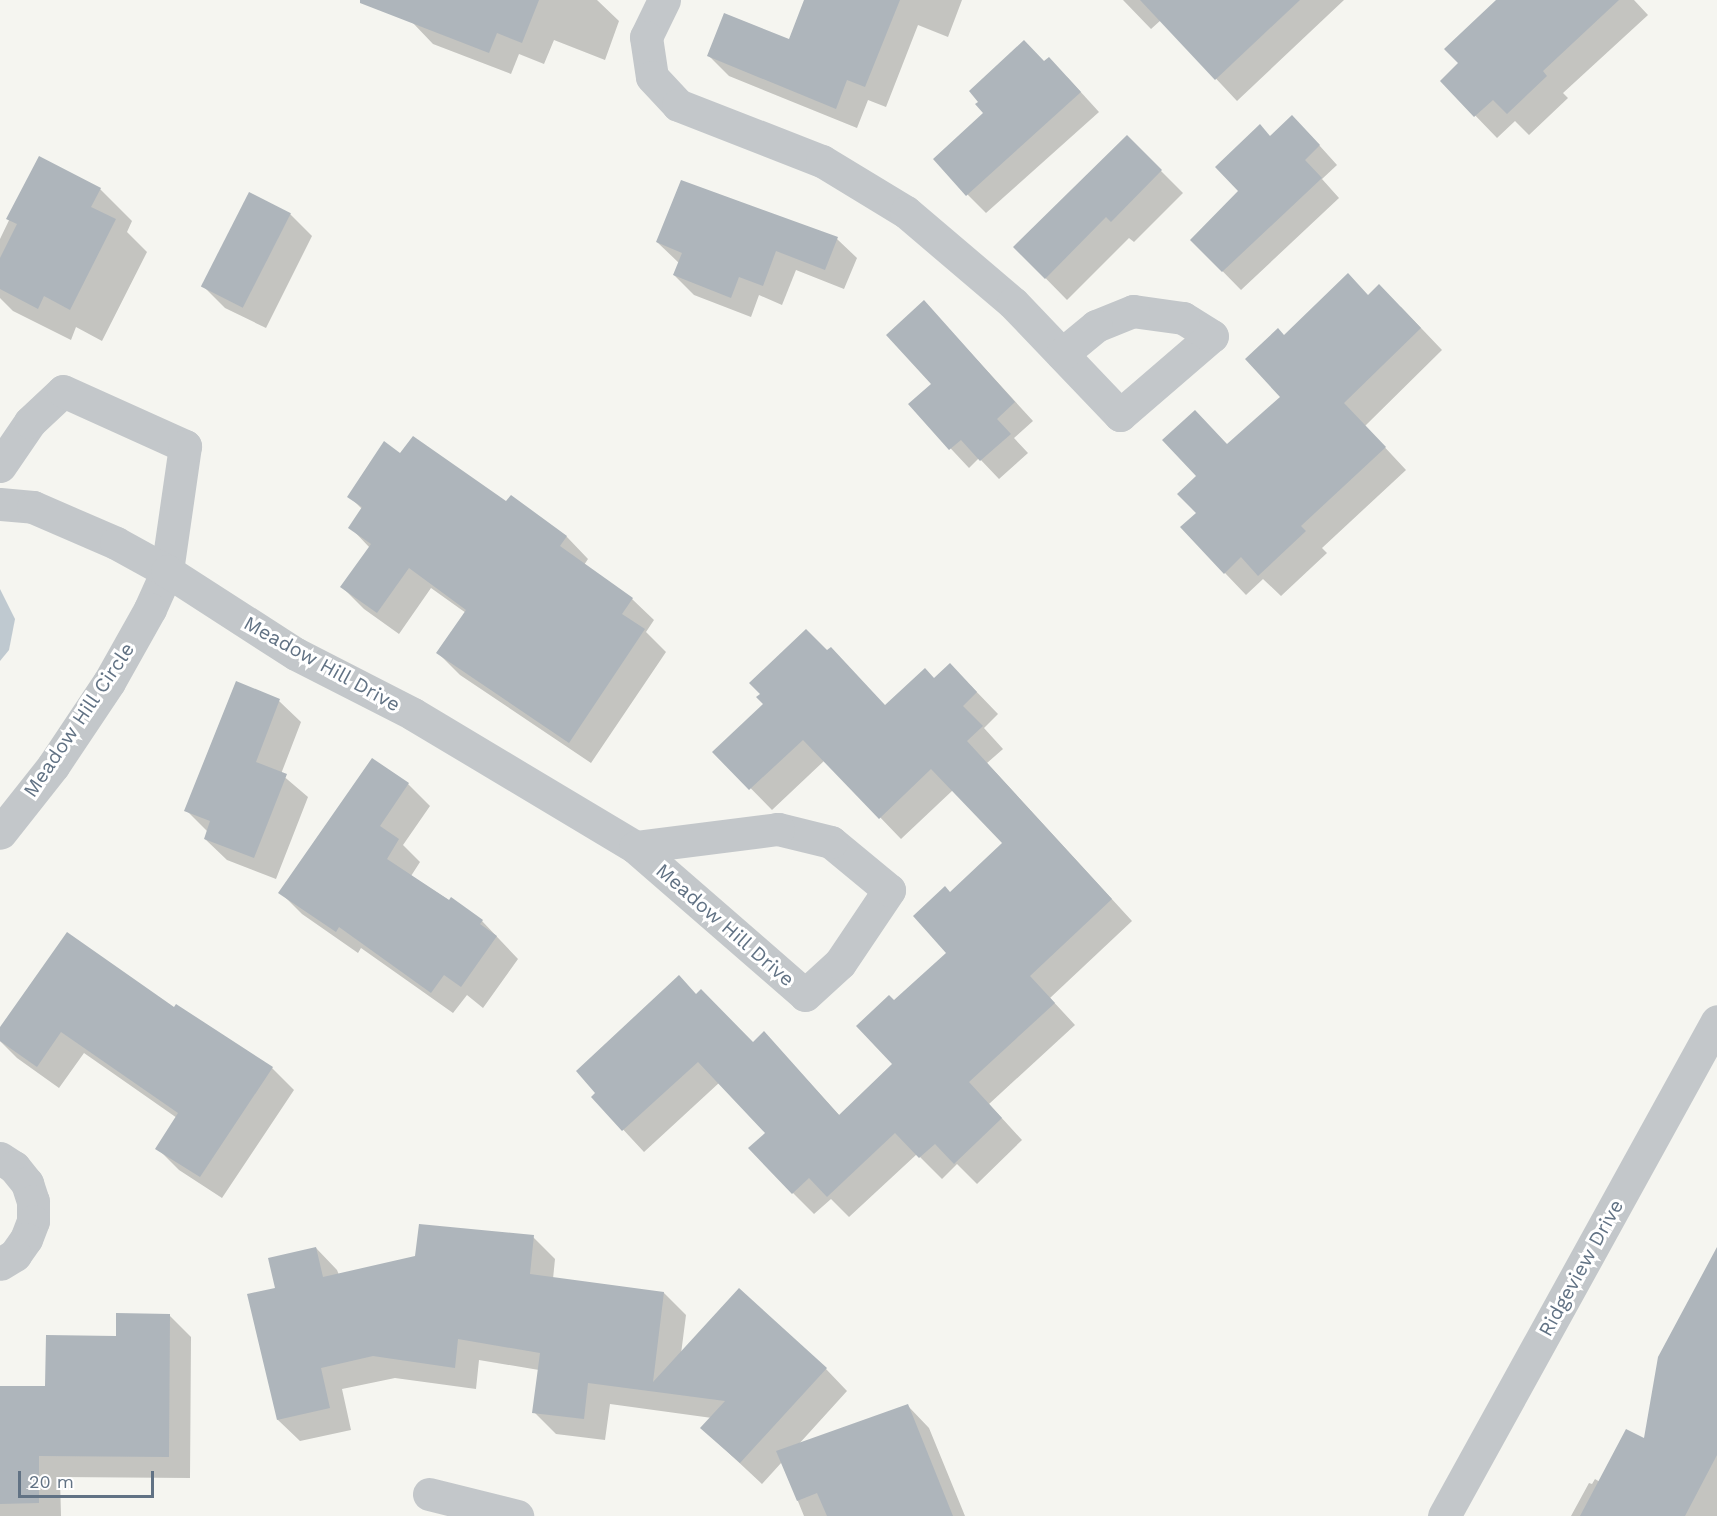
<!DOCTYPE html>
<style>
body{margin:0}
#map{position:relative;width:1717px;height:1516px;overflow:hidden;background:#f5f5f0;font-family:"Work Sans",sans-serif}
div>[style]{position:absolute}
.water>*{inset:0;background:#bfc9d0}
.shadow>*{inset:0;background:#0003}
.building>*{inset:0;background:#aeb5bb;transform-origin:0 0}
.minor>*{height:33px;margin:-16.5px;padding:0 16.5px;transform-origin:16.5px;border-radius:16.5px;background:#c3c7ca}
span{translate:-50% -50%;white-space:nowrap;text-align:center;line-height:1.15;-webkit-text-stroke:6px #fff;paint-order:stroke}
.street-label{font-size:20px;color:#617284}
.scale{position:absolute;left:18px;top:1471px;width:136px;height:27px;box-sizing:border-box;border:3px solid #617284;border-top:0;padding-left:8px;font-size:18px;line-height:21px;white-space:nowrap;color:#617284;-webkit-text-stroke:4px #fff;paint-order:stroke}
</style>
<div id="map">
<div class="water">
<div style="clip-path:polygon(0 589px,15px 619px,9px 650px,0 661px)"></div>
</div>
<div class="shadow">
<div style="clip-path:polygon(420px 0,597px 0,619px 21px,605px 60px,554px 40px,544px 64px,519px 54px,511px 74px,433px 44px,412px 22px)"></div>
<div style="clip-path:polygon(806px 0,962px 0,948px 37px,918px 25px,886px 107px,868px 100px,857px 128px,729px 76px,709px 56px,790px 40px)"></div>
<div style="clip-path:polygon(1123px 0,1344px 0,1237px 101px,1161px 20px,1151px 29px)"></div>
<div style="clip-path:polygon(1519px 0,1634px 0,1648px 15px,1563px 93px,1568px 98px,1529px 135px,1515px 121px,1497px 138px,1442px 81px)"></div>
<div style="clip-path:polygon(1045px 63px,1068px 78px,1099px 112px,986px 213px,967px 194px)"></div>
<div style="clip-path:polygon(1310px 135px,1337px 165px,1322px 179px,1339px 198px,1241px 290px,1192px 240px,1240px 191px,1271px 137px)"></div>
<div style="clip-path:polygon(1127px 137px,1183px 193px,1134px 242px,1129px 238px,1067px 300px,1015px 247px)"></div>
<div style="clip-path:polygon(39px 158px,100px 189px,132px 221px,127px 232px,147px 252px,102px 341px,76px 327px,71px 340px,13px 311px,0 298px,0 239px)"></div>
<div style="clip-path:polygon(290px 214px,312px 236px,266px 328px,225px 308px,203px 286px)"></div>
<div style="clip-path:polygon(837px 239px,857px 258px,844px 289px,796px 270px,782px 305px,759px 295px,751px 317px,694px 295px,674px 275px,679px 263px,657px 242px)"></div>
<div style="clip-path:polygon(1369px 296px,1401px 307px,1442px 350px,1365px 426px,1406px 470px,1322px 548px,1327px 553px,1281px 596px,1263px 579px,1246px 595px,1225px 573px,1198px 513px,1228px 445px,1282px 397px,1284px 337px)"></div>
<div style="clip-path:polygon(924px 302px,1033px 421px,1014px 438px,1028px 453px,999px 479px,979px 458px,969px 468px,910px 405px,933px 384px)"></div>
<div style="clip-path:polygon(401px 455px,507px 503px,511px 497px,567px 537px,588px 559px,584px 565px,632px 599px,654px 620px,646px 632px,666px 652px,591px 763px,460px 675px,438px 653px,466px 613px,431px 588px,399px 634px,364px 609px,342px 587px,370px 548px,350px 527px,363px 510px,349px 496px)"></div>
<div style="clip-path:polygon(935px 679px,971px 686px,998px 714px,984px 728px,1003px 749px,987px 763px,1132px 921px,1050px 998px,1075px 1025px,989px 1104px,1022px 1140px,977px 1184px,957px 1164px,942px 1179px,917px 1154px,849px 1217px,831px 1199px,814px 1214px,793px 1193px,750px 1148px,767px 1133px,720px 1082px,644px 1152px,593px 1097px,697px 995px,753px 1044px,764px 1033px,840px 1116px,894px 1064px,894px 1002px,948px 953px,950px 894px,1004px 843px,953px 790px,901px 839px,825px 760px,772px 810px,715px 752px,886px 707px)"></div>
<div style="clip-path:polygon(237px 683px,279px 701px,301px 722px,281px 774px,308px 797px,276px 879px,227px 860px,205px 839px,208px 832px,186px 810px)"></div>
<div style="clip-path:polygon(373px 760px,408px 784px,430px 806px,403px 845px,420px 862px,411px 876px,482px 921px,518px 959px,483px 1008px,467px 995px,453px 1013px,361px 948px,358px 953px,302px 914px,280px 892px)"></div>
<div style="clip-path:polygon(176px 1007px,272px 1068px,294px 1090px,222px 1198px,179px 1170px,157px 1148px,177px 1118px,84px 1053px,59px 1088px,17px 1058px,0 1041px,0 1030px,174px 1009px)"></div>
<div style="clip-path:polygon(533px 1237px,555px 1259px,553px 1279px,664px 1293px,686px 1315px,681px 1354px,826px 1369px,847px 1391px,798px 1445px,908px 1406px,929px 1428px,965px 1516px,804px 1516px,782px 1462px,762px 1484px,702px 1428px,712px 1418px,610px 1404px,605px 1440px,556px 1434px,534px 1412px,539px 1370px,479px 1360px,476px 1389px,395px 1378px,342px 1389px,351px 1430px,300px 1441px,278px 1420px,277px 1289px,316px 1248px,337px 1270px,339px 1275px)"></div>
<div style="clip-path:polygon(1717px 1276px,1717px 1516px,1571px 1516px,1589px 1483px,1592px 1484px,1595px 1479px,1600px 1482px,1645px 1441px)"></div>
<div style="clip-path:polygon(169px 1315px,191px 1337px,190px 1478px,60px 1477px,61px 1516px,0 1516px,0 1387px,46px 1387px,118px 1338px)"></div>
</div>
<div class="building">
<div style="clip-path:polygon(360px 0,539px 0,522px 43px,497px 33px,489px 53px,360px 3px)"></div>
<div style="clip-path:polygon(804px 0,900px 0,865px 87px,847px 80px,836px 109px,707px 56px,724px 13px,789px 39px)"></div>
<div style="clip-path:polygon(1140px 0,1300px 0,1215px 80px)"></div>
<div style="clip-path:polygon(1496px 0,1619px 0,1543px 71px,1547px 76px,1507px 114px,1493px 100px,1474px 117px,1440px 81px,1458px 63px,1444px 49px)"></div>
<div style="clip-path:polygon(1024px 40px,1044px 61px,1049px 57px,1081px 92px,966px 196px,933px 159px,983px 113px,975px 104px,978px 102px,969px 91px)"></div>
<div style="clip-path:polygon(1292px 115px,1320px 145px,1305px 160px,1322px 178px,1222px 272px,1190px 240px,1238px 191px,1215px 167px,1260px 124px,1270px 136px)"></div>
<div style="clip-path:polygon(1127px 135px,1162px 170px,1111px 222px,1106px 217px,1045px 279px,1013px 247px)"></div>
<div style="clip-path:polygon(39px 156px,101px 188px,91px 207px,116px 219px,70px 310px,44px 296px,38px 309px,0 289px,0 258px,17px 224px,6px 219px)"></div>
<div style="clip-path:polygon(681px 180px,838px 237px,825px 270px,776px 251px,763px 286px,739px 277px,731px 298px,673px 275px,682px 253px,656px 242px)"></div>
<div style="left:249px;top:192px;width:47px;height:106px;rotate:27deg"></div>
<div style="clip-path:polygon(1348px 273px,1368px 295px,1379px 284px,1421px 328px,1344px 403px,1386px 447px,1301px 526px,1306px 531px,1258px 576px,1241px 557px,1224px 574px,1180px 527px,1196px 513px,1177px 494px,1196px 476px,1162px 440px,1195px 410px,1227px 444px,1280px 397px,1245px 359px,1278px 328px,1284px 335px)"></div>
<div style="clip-path:polygon(924px 300px,1015px 402px,997px 419px,1011px 434px,980px 461px,961px 440px,949px 450px,908px 404px,931px 384px,886px 335px)"></div>
<div style="clip-path:polygon(413px 436px,506px 501px,511px 495px,567px 536px,560px 546px,633px 598px,622px 614px,645px 629px,569px 743px,436px 653px,466px 610px,409px 568px,377px 613px,340px 587px,371px 544px,348px 528px,362px 507px,347px 497px,384px 441px,400px 453px)"></div>
<div style="clip-path:polygon(806px 629px,827px 650px,831px 647px,885px 705px,925px 668px,934px 678px,950px 663px,977px 692px,963px 706px,983px 726px,967px 741px,1112px 899px,1030px 976px,1055px 1003px,969px 1082px,1002px 1118px,954px 1164px,935px 1144px,919px 1158px,895px 1133px,827px 1197px,809px 1178px,792px 1194px,748px 1148px,765px 1133px,698px 1062px,622px 1131px,591px 1097px,595px 1093px,576px 1071px,679px 975px,696px 994px,701px 989px,753px 1042px,764px 1031px,839px 1115px,892px 1064px,856px 1026px,889px 995px,894px 1000px,946px 953px,913px 916px,945px 886px,950px 892px,1002px 843px,931px 769px,879px 819px,803px 740px,749px 790px,712px 752px,763px 704px,756px 697px,760px 694px,749px 683px)"></div>
<div style="clip-path:polygon(236px 681px,280px 699px,256px 762px,287px 774px,254px 858px,204px 839px,210px 821px,184px 811px)"></div>
<div style="clip-path:polygon(372px 758px,409px 783px,380px 826px,399px 839px,387px 859px,449px 900px,451px 897px,483px 920px,480px 924px,497px 936px,461px 987px,444px 975px,431px 993px,339px 927px,336px 932px,278px 893px)"></div>
<div style="clip-path:polygon(67px 932px,174px 1007px,176px 1004px,273px 1067px,200px 1177px,155px 1149px,178px 1113px,61px 1032px,37px 1067px,0 1041px,0 1027px)"></div>
<div style="clip-path:polygon(419px 1224px,534px 1235px,530px 1274px,664px 1292px,653px 1382px,739px 1288px,827px 1368px,740px 1463px,700px 1428px,725px 1401px,588px 1383px,584px 1419px,532px 1413px,540px 1353px,458px 1339px,455px 1368px,373px 1356px,321px 1368px,330px 1408px,277px 1420px,247px 1294px,275px 1288px,268px 1258px,316px 1247px,323px 1277px,415px 1256px)"></div>
<div style="clip-path:polygon(1717px 1247px,1717px 1455px,1685px 1516px,1580px 1516px,1626px 1429px,1644px 1438px,1658px 1357px)"></div>
<div style="clip-path:polygon(116px 1313px,170px 1314px,169px 1457px,39px 1456px,39px 1503px,0 1504px,0 1386px,45px 1386px,46px 1335px,116px 1336px)"></div>
<div style="clip-path:polygon(908px 1404px,953px 1516px,827px 1516px,817px 1493px,797px 1501px,776px 1451px)"></div>
</div>
<div class="minor">
<div style="left:664px;top:0;width:41px;rotate:115.9deg"></div>
<div style="left:646px;top:37px;width:40px;rotate:81.5deg"></div>
<div style="left:652px;top:77px;width:38px;rotate:47deg"></div>
<div style="left:678px;top:105px;width:155px;rotate:21.3deg"></div>
<div style="left:822px;top:161px;width:98px;rotate:31.3deg"></div>
<div style="left:906px;top:212px;width:140px;rotate:40.4deg"></div>
<div style="left:1013px;top:303px;width:155px;rotate:46.3deg"></div>
<div style="left:1120px;top:415px;width:121px;rotate:-40.7deg"></div>
<div style="left:1212px;top:336px;width:34px;rotate:-148deg"></div>
<div style="left:1183px;top:318px;width:50px;rotate:-172deg"></div>
<div style="left:1133px;top:311px;width:40px;rotate:158deg"></div>
<div style="left:1096px;top:326px;width:44px;rotate:140.5deg"></div>
<div style="left:0;top:466px;width:53px;rotate:-55.7deg"></div>
<div style="left:30px;top:422px;width:45px;rotate:-43.2deg"></div>
<div style="left:63px;top:391px;width:134px;rotate:24.3deg"></div>
<div style="left:185px;top:446px;width:126px;rotate:98.2deg"></div>
<div style="left:167px;top:571px;width:42px;rotate:114.1deg"></div>
<div style="left:150px;top:609px;width:84px;rotate:119.3deg"></div>
<div style="left:109px;top:682px;width:101px;rotate:123.7deg"></div>
<div style="left:53px;top:766px;width:85px;rotate:128.3deg"></div>
<div style="left:0;top:504px;width:33px;rotate:5deg"></div>
<div style="left:33px;top:507px;width:90px;rotate:23.4deg"></div>
<div style="left:116px;top:543px;width:58px;rotate:28.8deg"></div>
<div style="left:167px;top:571px;width:153px;rotate:32.8deg"></div>
<div style="left:296px;top:654px;width:131px;rotate:27.1deg"></div>
<div style="left:413px;top:714px;width:259px;rotate:30.9deg"></div>
<div style="left:635px;top:847px;width:225px;rotate:41deg"></div>
<div style="left:805px;top:995px;width:47px;rotate:-42.4deg"></div>
<div style="left:840px;top:963px;width:88px;rotate:-56.1deg"></div>
<div style="left:889px;top:890px;width:75px;rotate:-140.4deg"></div>
<div style="left:831px;top:842px;width:55px;rotate:-166.2deg"></div>
<div style="left:778px;top:829px;width:144px;rotate:172.8deg"></div>
<div style="left:0;top:1158px;width:17px;rotate:33deg"></div>
<div style="left:14px;top:1167px;width:21px;rotate:51deg"></div>
<div style="left:27px;top:1183px;width:19px;rotate:72deg"></div>
<div style="left:33px;top:1201px;width:20px;rotate:90deg"></div>
<div style="left:33px;top:1221px;width:19px;rotate:111deg"></div>
<div style="left:26px;top:1239px;width:19px;rotate:125deg"></div>
<div style="left:15px;top:1255px;width:17px;rotate:149deg"></div>
<div style="left:429px;top:1494px;width:91px;rotate:14deg"></div>
<div style="left:1444px;top:1516px;width:565px;rotate:-61.12deg"></div>
</div>
<div class="street-label">
<span style="left:322px;top:664px;rotate:29deg">Meadow Hill Drive</span>
<span style="left:79px;top:720px;rotate:-56deg">Meadow Hill Circle</span>
<span style="left:725px;top:925px;rotate:41deg">Meadow Hill Drive</span>
<span style="left:1581px;top:1268px;rotate:-61deg">Ridgeview Drive</span>
</div>
<div class="scale">20 m</div>
</div>
